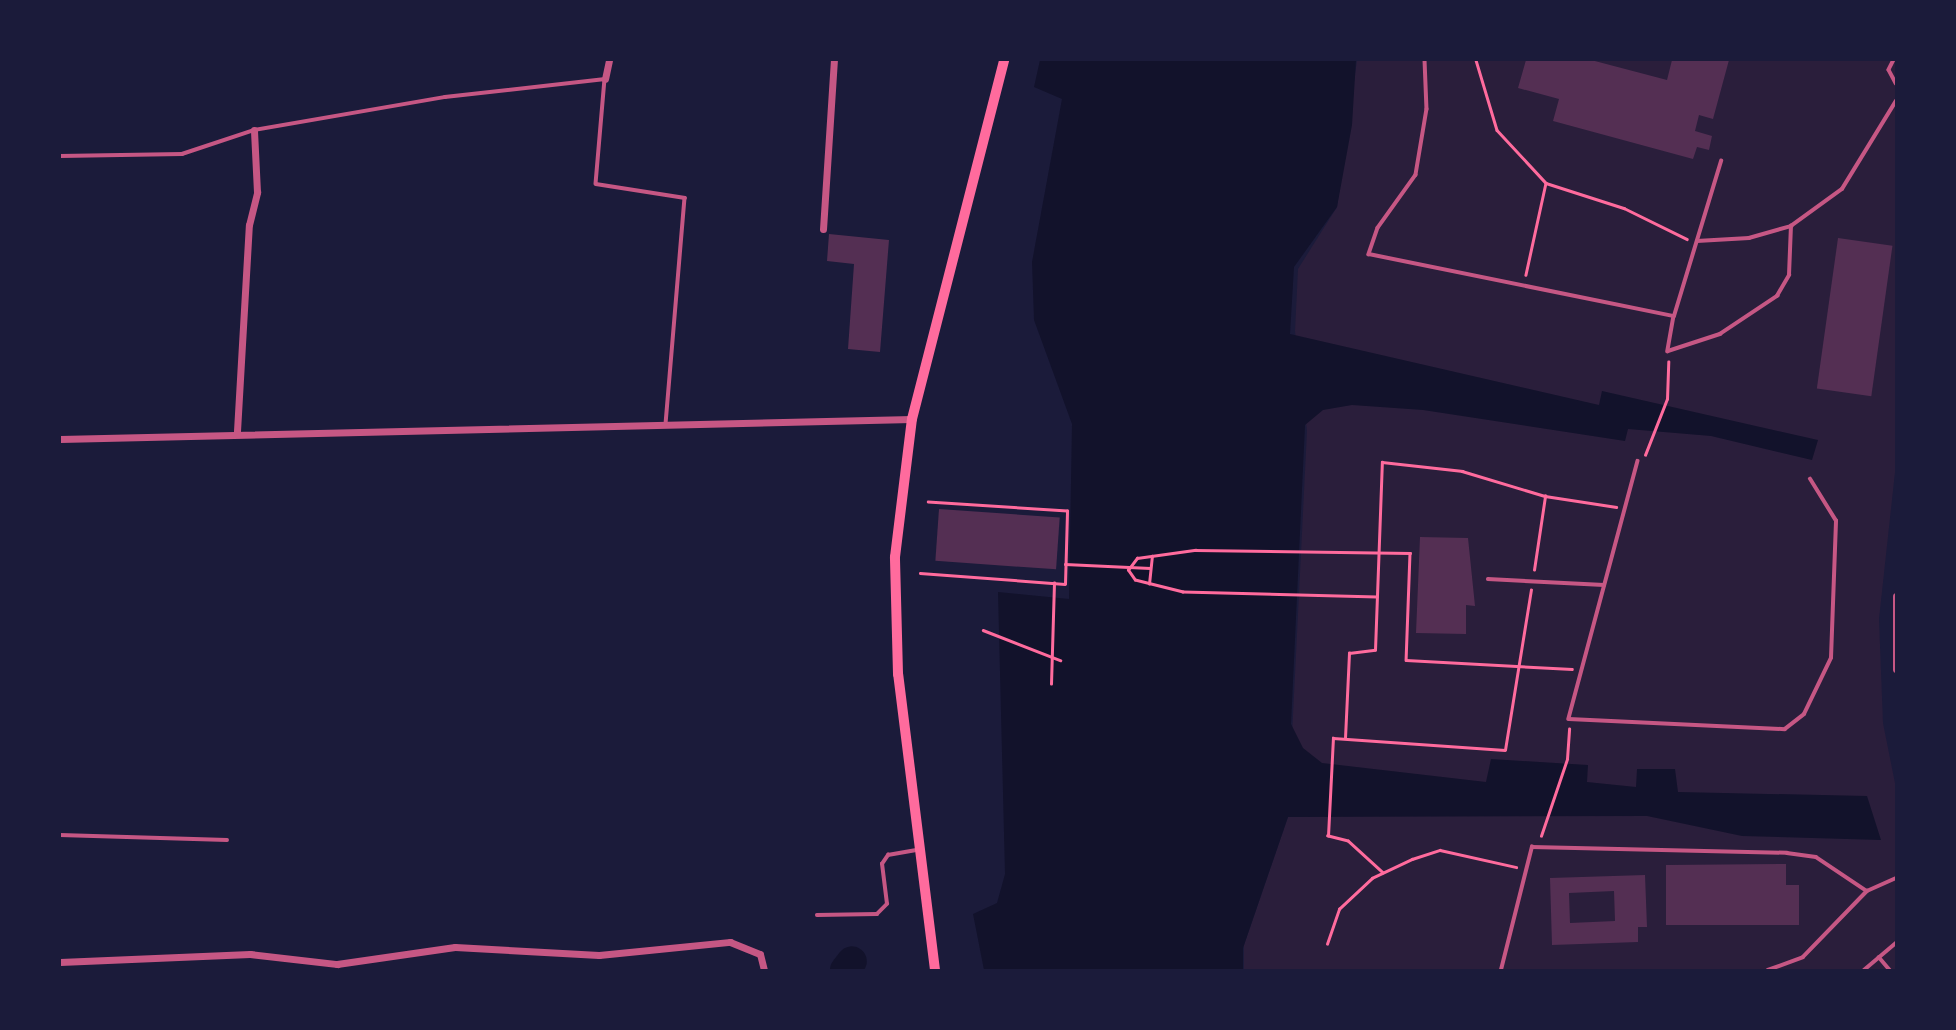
<!DOCTYPE html>
<style>
body{margin:0}
#map{position:relative;width:1956px;height:1030px;overflow:hidden;background:#1b1b3a;font-family:Georgia,serif}
div>[style]{position:absolute}
.green>*{inset:0;background:#2a1e3b}
.water>*{inset:0;background:#12122b}
.river>*{height:30px;margin:-15px;padding:0 15px;transform-origin:15px;border-radius:15px;background:#12122b}
.building>*{inset:0;background:#542f53;transform-origin:0 0}
.path>*{height:2.5px;margin:-1.25px;padding:0 1.25px;transform-origin:1.25px;border-radius:1.25px;background:#ff6b9d}
.service>*{height:3.5px;margin:-1.75px;padding:0 1.75px;transform-origin:1.75px;border-radius:1.75px;background:#c65784}
.minor>*{height:7px;margin:-3.5px;padding:0 3.5px;transform-origin:3.5px;border-radius:3.5px;background:#c65784}
.secondary>*{height:10px;margin:-5px;padding:0 5px;transform-origin:5px;border-radius:5px;background:#ff6b9d}
span{translate:-50% -50%;white-space:nowrap;text-align:center;line-height:1.15;-webkit-text-stroke:6px #1b1b3a;paint-order:stroke}
.frame{position:absolute;inset:0;border:61px solid #1b1b3a;pointer-events:none}
</style>
<div id="map">
<div class="green">
<div style="clip-path:polygon(1357px 60px,1896px 60px,1896px 463px,1879px 619px,1883px 723px,1896px 788px,1896px 970px,1244px 970px,1244px 945px,1288px 817px,1307px 431px,1295px 331px,1298px 269px,1337px 207px)"></div>
</div>
<div class="water">
<div style="clip-path:polygon(1040px 60px,1356px 60px,1352px 125px,1337px 207px,1294px 267px,1290px 334px,1599px 405px,1602px 391px,1818px 440px,1812px 460px,1711px 436px,1628px 429px,1625px 441px,1423px 410px,1352px 405px,1323px 410px,1305px 425px,1291px 724px,1303px 748px,1322px 763px,1486px 782px,1491px 759px,1588px 765px,1587px 782px,1636px 787px,1637px 769px,1675px 769px,1678px 792px,1867px 796px,1881px 840px,1742px 836px,1647px 816px,1288px 817px,1243px 948px,1243px 970px,984px 970px,973px 914px,997px 903px,1005px 874px,998px 592px,1069px 599px,1072px 424px,1034px 320px,1032px 262px,1062px 99px,1034px 87px)"></div>
</div>
<div class="river">
<div style="left:845px;top:970px;width:11px;rotate:-52deg"></div>
</div>
<div class="building">
<div style="clip-path:polygon(1526px 60px,1591px 60px,1667px 80px,1672px 60px,1729px 60px,1713px 119px,1699px 115px,1695px 131px,1712px 136px,1709px 150px,1697px 147px,1693px 159px,1553px 121px,1559px 99px,1518px 88px)"></div>
<div style="clip-path:polygon(829px 234px,889px 240px,880px 352px,848px 349px,854px 264px,827px 261px)"></div>
<div style="left:1838px;top:238px;width:55px;height:152px;rotate:8deg"></div>
<div style="left:939px;top:509px;width:121px;height:52px;rotate:4deg"></div>
<div style="clip-path:polygon(1420px 537px,1468px 538px,1475px 606px,1466px 605px,1466px 634px,1416px 633px)"></div>
<div style="clip-path:polygon(1786px 864px,1786px 885px,1799px 885px,1799px 925px,1666px 925px,1666px 865px)"></div>
<div style="clip-path:polygon(evenodd,1645px 875px,1647px 927px,1638px 927px,1638px 942px,1552px 945px,1550px 878px,1645px 875px,1614px 891px,1615px 921px,1570px 923px,1569px 893px,1614px 891px)"></div>
</div>
<div class="path">
<div style="left:1476px;top:60px;width:73px;rotate:73.3deg"></div>
<div style="left:1497px;top:130px;width:72px;rotate:47.2deg"></div>
<div style="left:1546px;top:183px;width:94px;rotate:102.3deg"></div>
<div style="left:1546px;top:183px;width:82px;rotate:17.8deg"></div>
<div style="left:1624px;top:208px;width:70px;rotate:26.2deg"></div>
<div style="left:1645px;top:455px;width:60px;rotate:-68.6deg"></div>
<div style="left:1667px;top:399px;width:37px;rotate:-88deg"></div>
<div style="left:1065px;top:564px;width:85px;rotate:2.7deg"></div>
<div style="left:1534px;top:570px;width:75px;rotate:-81.5deg"></div>
<div style="left:920px;top:573px;width:145px;rotate:4.3deg"></div>
<div style="left:1065px;top:584px;width:73px;rotate:-88.4deg"></div>
<div style="left:1067px;top:511px;width:139px;rotate:-176.3deg"></div>
<div style="left:1149px;top:584px;width:28px;rotate:-84deg"></div>
<div style="left:1377px;top:597px;width:194px;rotate:-178.5deg"></div>
<div style="left:1183px;top:592px;width:49px;rotate:-166deg"></div>
<div style="left:1135px;top:580px;width:12px;rotate:-125deg"></div>
<div style="left:1128px;top:570px;width:15px;rotate:-53deg"></div>
<div style="left:1137px;top:558px;width:59px;rotate:-7.9deg"></div>
<div style="left:1195px;top:550px;width:215px;rotate:0.8deg"></div>
<div style="left:1410px;top:553px;width:107px;rotate:92.1deg"></div>
<div style="left:1406px;top:660px;width:166px;rotate:3.1deg"></div>
<div style="left:983px;top:630px;width:83px;rotate:21.3deg"></div>
<div style="left:1051px;top:684px;width:101px;rotate:-88.3deg"></div>
<div style="left:1345px;top:738px;width:85px;rotate:-87.3deg"></div>
<div style="left:1349px;top:653px;width:26px;rotate:-7deg"></div>
<div style="left:1375px;top:650px;width:188px;rotate:-87.9deg"></div>
<div style="left:1382px;top:462px;width:81px;rotate:6.4deg"></div>
<div style="left:1462px;top:471px;width:87px;rotate:16.8deg"></div>
<div style="left:1545px;top:496px;width:72px;rotate:8.8deg"></div>
<div style="left:1541px;top:836px;width:81px;rotate:-71.3deg"></div>
<div style="left:1567px;top:759px;width:30px;rotate:-86deg"></div>
<div style="left:1383px;top:873px;width:47px;rotate:-137.6deg"></div>
<div style="left:1348px;top:841px;width:21px;rotate:-166deg"></div>
<div style="left:1328px;top:836px;width:98px;rotate:-87.1deg"></div>
<div style="left:1333px;top:738px;width:172px;rotate:4deg"></div>
<div style="left:1505px;top:750px;width:162px;rotate:-80.8deg"></div>
<div style="left:1327px;top:944px;width:37px;rotate:-71deg"></div>
<div style="left:1339px;top:909px;width:45px;rotate:-43.2deg"></div>
<div style="left:1372px;top:878px;width:44px;rotate:-25.4deg"></div>
<div style="left:1412px;top:859px;width:29px;rotate:-18deg"></div>
<div style="left:1440px;top:850px;width:78px;rotate:12.6deg"></div>
</div>
<div class="service">
<div style="left:1425px;top:60px;width:49px;rotate:87.7deg"></div>
<div style="left:1427px;top:109px;width:67px;rotate:99.5deg"></div>
<div style="left:1416px;top:175px;width:65px;rotate:125.6deg"></div>
<div style="left:1378px;top:228px;width:28px;rotate:109deg"></div>
<div style="left:1369px;top:254px;width:311px;rotate:11.5deg"></div>
<div style="left:1674px;top:316px;width:36px;rotate:100deg"></div>
<div style="left:1668px;top:351px;width:55px;rotate:-18.1deg"></div>
<div style="left:1720px;top:334px;width:69px;rotate:-33.7deg"></div>
<div style="left:1777px;top:296px;width:24px;rotate:-60deg"></div>
<div style="left:1789px;top:275px;width:49px;rotate:-87.7deg"></div>
<div style="left:1791px;top:226px;width:63px;rotate:-36deg"></div>
<div style="left:1842px;top:189px;width:103px;rotate:-58.5deg"></div>
<div style="left:1894px;top:60px;width:11px;rotate:117deg"></div>
<div style="left:1889px;top:70px;width:15px;rotate:62deg"></div>
<div style="left:60px;top:156px;width:122px;rotate:-0.9deg"></div>
<div style="left:182px;top:154px;width:76px;rotate:-18.4deg"></div>
<div style="left:254px;top:130px;width:194px;rotate:-9.8deg"></div>
<div style="left:445px;top:97px;width:161px;rotate:-6.4deg"></div>
<div style="left:605px;top:79px;width:105px;rotate:94.9deg"></div>
<div style="left:596px;top:184px;width:90px;rotate:8.9deg"></div>
<div style="left:685px;top:198px;width:227px;rotate:94.8deg"></div>
<div style="left:1697px;top:241px;width:52px;rotate:-3.3deg"></div>
<div style="left:1749px;top:238px;width:44px;rotate:-15.9deg"></div>
<div style="left:1674px;top:316px;width:162px;rotate:-73.1deg"></div>
<div style="left:1638px;top:461px;width:267px;rotate:105deg"></div>
<div style="left:1569px;top:719px;width:216px;rotate:2.7deg"></div>
<div style="left:1785px;top:729px;width:24px;rotate:-38deg"></div>
<div style="left:1804px;top:714px;width:62px;rotate:-64.3deg"></div>
<div style="left:1831px;top:658px;width:137px;rotate:-87.9deg"></div>
<div style="left:1836px;top:521px;width:49px;rotate:-121.8deg"></div>
<div style="left:1488px;top:579px;width:116px;rotate:3deg"></div>
<div style="left:60px;top:835px;width:167px;rotate:1.7deg"></div>
<div style="left:817px;top:915px;width:60px;rotate:-1deg"></div>
<div style="left:877px;top:914px;width:14px;rotate:-45deg"></div>
<div style="left:887px;top:904px;width:40px;rotate:-97.1deg"></div>
<div style="left:882px;top:864px;width:11px;rotate:-56deg"></div>
<div style="left:888px;top:855px;width:27px;rotate:-10deg"></div>
<div style="left:1879px;top:957px;width:17px;rotate:50deg"></div>
<div style="left:1501px;top:970px;width:127px;rotate:-75.9deg"></div>
<div style="left:1532px;top:847px;width:255px;rotate:1.3deg"></div>
<div style="left:1787px;top:853px;width:29px;rotate:8deg"></div>
<div style="left:1816px;top:857px;width:61px;rotate:33.7deg"></div>
<div style="left:1768px;top:970px;width:37px;rotate:-20deg"></div>
<div style="left:1803px;top:957px;width:92px;rotate:-45.9deg"></div>
<div style="left:1867px;top:891px;width:32px;rotate:-24deg"></div>
<div style="left:1864px;top:970px;width:42px;rotate:-40.2deg"></div>
</div>
<div class="minor">
<div style="left:605px;top:79px;width:19px;rotate:-78deg"></div>
<div style="left:823px;top:229px;width:169px;rotate:-86.3deg"></div>
<div style="left:237px;top:431px;width:206px;rotate:-86.7deg"></div>
<div style="left:249px;top:225px;width:34px;rotate:-76deg"></div>
<div style="left:257px;top:192px;width:62px;rotate:-92.8deg"></div>
<div style="left:60px;top:439px;width:852px;rotate:-1.34deg"></div>
<div style="left:1896px;top:596px;width:73px;rotate:90deg"></div>
<div style="left:60px;top:962px;width:190px;rotate:-2.4deg"></div>
<div style="left:250px;top:954px;width:88px;rotate:6.6deg"></div>
<div style="left:337px;top:964px;width:119px;rotate:-8.2deg"></div>
<div style="left:455px;top:947px;width:144px;rotate:3.2deg"></div>
<div style="left:599px;top:955px;width:132px;rotate:-5.7deg"></div>
<div style="left:730px;top:942px;width:32px;rotate:22deg"></div>
<div style="left:760px;top:954px;width:16px;rotate:76deg"></div>
</div>
<div class="secondary">
<div style="left:935px;top:970px;width:298px;rotate:-97.1deg"></div>
<div style="left:898px;top:674px;width:117px;rotate:-91.5deg"></div>
<div style="left:895px;top:557px;width:139px;rotate:-83deg"></div>
<div style="left:912px;top:419px;width:371px;rotate:-75.6deg"></div>
</div>
<div class="frame"></div>
</div>
